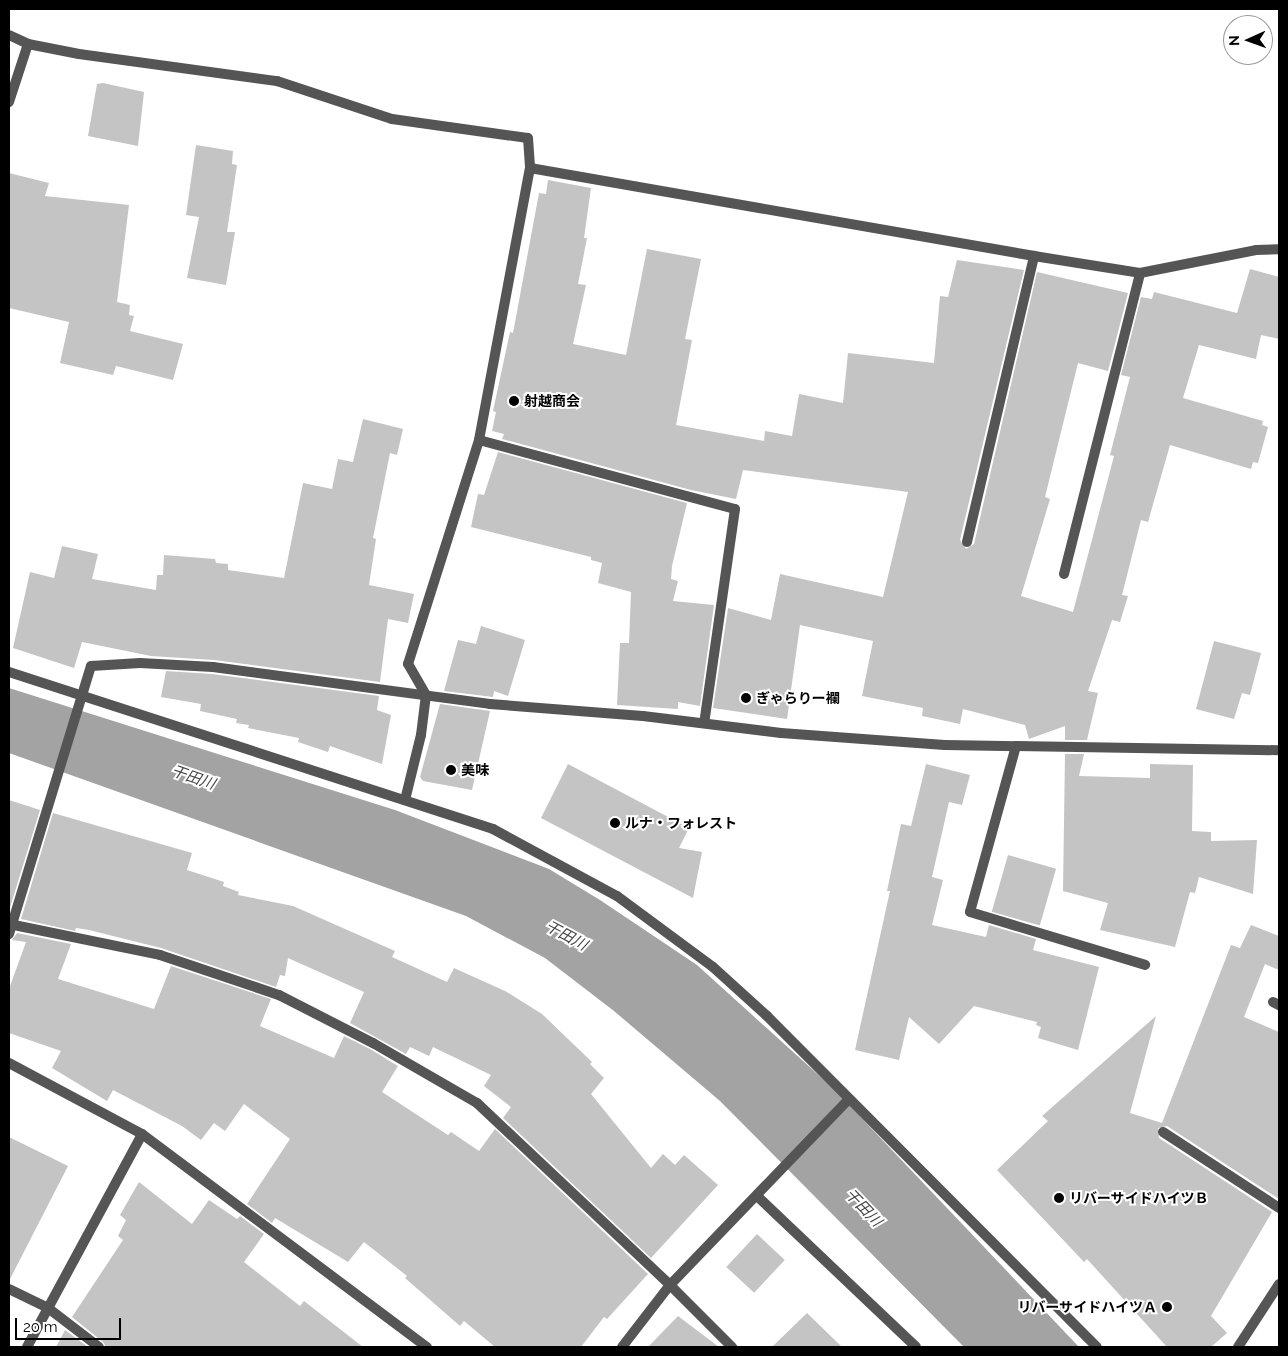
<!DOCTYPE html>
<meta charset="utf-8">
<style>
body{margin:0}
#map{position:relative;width:1288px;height:1356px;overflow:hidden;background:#fff;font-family:Raleway,"Noto Sans JP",sans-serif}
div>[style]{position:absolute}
.water>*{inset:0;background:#a3a3a3}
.building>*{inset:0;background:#c4c4c4;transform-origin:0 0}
.pedestrian>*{height:10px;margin:-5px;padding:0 5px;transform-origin:5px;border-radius:5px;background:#555}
.minor>*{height:10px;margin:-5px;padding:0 5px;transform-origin:5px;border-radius:5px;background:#555}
.dots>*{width:14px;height:14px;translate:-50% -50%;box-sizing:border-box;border:2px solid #fff;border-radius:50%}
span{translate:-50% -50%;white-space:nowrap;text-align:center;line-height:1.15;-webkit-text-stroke:4px #fff;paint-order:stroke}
.poi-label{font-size:14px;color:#000;font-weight:700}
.left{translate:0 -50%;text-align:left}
.right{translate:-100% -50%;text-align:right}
.water-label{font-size:15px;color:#444;font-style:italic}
.frame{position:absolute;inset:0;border:10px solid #000;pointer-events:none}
.north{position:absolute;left:1223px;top:15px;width:50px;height:50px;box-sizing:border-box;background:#fff;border:1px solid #999;border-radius:50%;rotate:268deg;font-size:14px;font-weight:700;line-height:20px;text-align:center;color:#000}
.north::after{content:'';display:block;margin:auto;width:18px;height:22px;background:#000;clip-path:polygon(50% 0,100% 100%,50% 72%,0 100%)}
.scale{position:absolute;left:15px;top:1318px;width:106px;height:22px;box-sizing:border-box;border:2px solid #000;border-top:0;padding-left:6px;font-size:15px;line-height:18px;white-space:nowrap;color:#000;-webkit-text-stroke:4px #fff;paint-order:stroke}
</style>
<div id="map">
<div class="water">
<div style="clip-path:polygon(9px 688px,395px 810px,549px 869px,600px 900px,697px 965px,834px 1089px,1079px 1347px,964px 1347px,720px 1101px,614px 1011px,545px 958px,466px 916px,9px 753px)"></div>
</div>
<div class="building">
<div style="clip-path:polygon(103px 83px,144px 92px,138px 146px,88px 136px,97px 84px)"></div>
<div style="clip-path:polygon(196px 145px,233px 151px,232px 164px,237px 165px,227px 232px,235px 232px,226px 285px,187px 278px,199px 217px,186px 215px)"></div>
<div style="clip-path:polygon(9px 173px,49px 183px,45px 196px,129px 205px,117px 302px,130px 305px,129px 315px,134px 316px,130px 331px,183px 344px,173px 380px,116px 366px,113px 375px,60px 363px,69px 322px,9px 308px)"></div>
<div style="clip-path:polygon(548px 180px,591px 188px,584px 238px,587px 238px,578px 284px,586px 285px,573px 344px,626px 355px,647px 249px,701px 259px,685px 339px,692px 340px,676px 425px,764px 441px,765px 431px,792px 436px,799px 394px,843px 403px,848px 353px,934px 363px,940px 296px,948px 297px,957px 260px,1024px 270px,960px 540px,966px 549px,974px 544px,1037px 272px,1128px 293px,1108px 371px,1078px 363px,1045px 497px,1050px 499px,1021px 596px,1073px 612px,1114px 456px,1110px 455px,1130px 377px,1121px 375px,1141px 297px,1152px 299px,1154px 292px,1237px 313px,1250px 269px,1279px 277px,1279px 339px,1261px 335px,1256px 359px,1199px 345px,1183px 398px,1263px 421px,1262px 425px,1268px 427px,1258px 463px,1253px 462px,1251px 469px,1170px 445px,1148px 522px,1141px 520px,1122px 595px,1128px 596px,1120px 622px,1112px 620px,1088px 691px,1098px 693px,1087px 740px,1065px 740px,1065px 726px,1029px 739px,1025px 725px,963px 709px,960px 724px,922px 716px,923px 708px,862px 696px,873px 641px,800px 625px,787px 719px,713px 708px,728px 608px,771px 620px,780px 574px,883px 597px,908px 492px,743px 470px,736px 499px,691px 490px,502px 439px,504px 434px,492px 431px,496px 412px,493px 411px,510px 332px,513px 333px,539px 193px,546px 194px)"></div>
<div style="clip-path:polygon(363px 419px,403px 429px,397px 455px,390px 453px,373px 538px,376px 539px,369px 585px,414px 594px,408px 623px,388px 619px,380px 682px,214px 660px,151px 656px,82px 642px,74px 668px,13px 648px,30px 572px,54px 578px,62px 546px,98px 554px,92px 579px,156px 590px,157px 575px,163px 575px,164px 555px,215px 559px,216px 563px,228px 564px,228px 570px,284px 578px,303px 483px,332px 489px,338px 459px,353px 462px)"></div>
<div style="clip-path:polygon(498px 452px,687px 503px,672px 566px,671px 579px,678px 581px,673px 601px,714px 605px,700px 706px,678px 702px,678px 709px,617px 705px,620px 643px,629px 643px,631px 592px,598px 583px,602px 563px,591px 560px,591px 557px,471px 527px,478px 494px,484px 495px)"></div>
<div style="clip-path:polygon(481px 626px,525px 640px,508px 696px,494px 691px,493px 697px,444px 691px,458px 640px,476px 644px)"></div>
<div style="clip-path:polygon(1214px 641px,1261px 653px,1250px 695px,1242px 693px,1234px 719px,1196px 709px)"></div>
<div style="clip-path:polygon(166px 671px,212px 674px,379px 696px,377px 710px,391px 715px,382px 764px,330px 746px,328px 752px,298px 742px,299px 738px,248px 728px,249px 725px,236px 723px,237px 719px,200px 711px,201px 704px,161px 697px)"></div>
<div style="clip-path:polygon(440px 704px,490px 711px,472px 790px,423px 781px,420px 777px)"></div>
<div style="clip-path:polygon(1065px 754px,1084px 754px,1079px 776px,1150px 778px,1150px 764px,1193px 765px,1192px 831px,1211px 832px,1211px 841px,1257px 840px,1253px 894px,1199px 877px,1195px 893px,1190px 892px,1175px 947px,1100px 930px,1108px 903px,1063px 891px)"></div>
<div style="clip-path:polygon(568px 764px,689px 828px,679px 848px,702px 852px,693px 898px,541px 818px)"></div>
<div style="clip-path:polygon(926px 764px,970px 775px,962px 805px,949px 802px,932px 877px,943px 880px,932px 925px,986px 937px,989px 925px,1036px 939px,1033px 950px,1099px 967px,1078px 1050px,1038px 1038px,1041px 1027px,1036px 1025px,1037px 1022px,974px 1006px,939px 1044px,909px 1017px,899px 1060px,855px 1050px,890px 891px,887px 891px,901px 824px,911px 826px)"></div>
<div style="clip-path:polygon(9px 800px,40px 810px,9px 911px)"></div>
<div style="clip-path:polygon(53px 813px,192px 853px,187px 870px,224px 882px,223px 886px,239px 892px,238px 895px,293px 906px,395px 951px,392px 957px,447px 982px,454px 968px,505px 991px,542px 1014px,592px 1062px,590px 1064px,604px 1078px,591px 1094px,651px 1168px,663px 1154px,675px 1165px,684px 1155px,718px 1185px,651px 1258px,503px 1118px,511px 1107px,484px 1086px,491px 1075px,433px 1047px,429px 1056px,410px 1047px,406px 1054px,350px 1023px,364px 992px,288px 958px,285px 976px,280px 975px,276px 987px,161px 948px,89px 930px,76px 928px,75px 931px,21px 919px)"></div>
<div style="left:1008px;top:855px;width:50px;height:59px;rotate:16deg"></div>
<div style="clip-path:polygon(1251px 925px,1279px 936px,1279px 970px,1265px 964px,1244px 1017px,1279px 1032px,1279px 1199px,1167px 1126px,1158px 1128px,1159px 1138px,1272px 1212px,1211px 1316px,1227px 1333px,1211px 1347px,1167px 1347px,1087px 1259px,1084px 1262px,997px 1170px,1048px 1121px,1042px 1116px,1156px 1016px,1130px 1113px,1162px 1123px,1231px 945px,1240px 948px)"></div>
<div style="clip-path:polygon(17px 933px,71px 944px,58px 979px,154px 1009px,171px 966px,271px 999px,260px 1026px,334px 1058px,344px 1036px,370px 1049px,398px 1066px,382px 1092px,448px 1135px,451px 1132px,479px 1151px,495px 1129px,648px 1274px,607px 1319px,604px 1317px,581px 1347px,495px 1347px,464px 1321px,460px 1326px,405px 1278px,407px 1276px,364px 1242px,348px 1262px,275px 1218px,272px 1223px,247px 1204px,290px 1139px,244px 1104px,225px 1131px,214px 1123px,201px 1140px,182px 1126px,113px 1090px,107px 1101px,52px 1068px,61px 1051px,9px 1033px,9px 989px,26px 942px,12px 940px)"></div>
<div style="clip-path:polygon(9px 1137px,68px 1166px,9px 1281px)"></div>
<div style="clip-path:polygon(139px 1182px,192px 1224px,209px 1200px,237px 1219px,240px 1216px,264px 1234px,244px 1262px,300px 1306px,304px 1301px,363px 1347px,106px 1347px,103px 1342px,72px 1317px,123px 1240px,118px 1236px,126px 1220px,120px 1215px)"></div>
<div style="left:757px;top:1234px;width:38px;height:45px;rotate:43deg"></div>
<div style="clip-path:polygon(807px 1313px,842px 1347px,772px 1347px)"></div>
<div style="clip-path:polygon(678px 1316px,719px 1347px,648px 1347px)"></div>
<div style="clip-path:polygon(65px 1330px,88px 1347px,56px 1347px)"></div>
</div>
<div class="pedestrian">
<div style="left:757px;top:1196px;width:219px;rotate:43.5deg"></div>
</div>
<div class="minor">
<div style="left:9px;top:35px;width:21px;rotate:25deg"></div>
<div style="left:28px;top:44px;width:52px;rotate:11.1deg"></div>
<div style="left:79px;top:54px;width:200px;rotate:7.8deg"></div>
<div style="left:277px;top:81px;width:121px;rotate:18.3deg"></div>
<div style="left:392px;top:119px;width:137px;rotate:8deg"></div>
<div style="left:528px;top:138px;width:30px;rotate:86deg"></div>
<div style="left:530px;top:168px;width:512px;rotate:9.9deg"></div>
<div style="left:1034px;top:256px;width:107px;rotate:9.1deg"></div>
<div style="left:1140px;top:273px;width:118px;rotate:-11.2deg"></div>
<div style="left:1256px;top:250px;width:23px;rotate:-2deg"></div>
<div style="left:9px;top:102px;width:61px;rotate:-71.9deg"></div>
<div style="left:479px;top:440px;width:265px;rotate:15.1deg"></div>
<div style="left:735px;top:509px;width:216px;rotate:98.2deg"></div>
<div style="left:967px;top:542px;width:294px;rotate:-76.8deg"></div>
<div style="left:1064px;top:574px;width:310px;rotate:-75.8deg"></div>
<div style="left:9px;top:672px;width:509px;rotate:17.97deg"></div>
<div style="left:493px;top:829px;width:141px;rotate:28.4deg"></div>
<div style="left:617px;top:896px;width:119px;rotate:36.5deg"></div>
<div style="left:713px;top:967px;width:73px;rotate:42.2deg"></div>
<div style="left:767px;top:1016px;width:467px;rotate:45.1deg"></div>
<div style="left:1016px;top:746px;width:172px;rotate:105.5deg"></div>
<div style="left:970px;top:912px;width:183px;rotate:16.8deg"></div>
<div style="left:405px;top:800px;width:67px;rotate:-76.2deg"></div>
<div style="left:421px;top:735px;width:40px;rotate:-82.9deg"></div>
<div style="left:426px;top:695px;width:36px;rotate:-120deg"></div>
<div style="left:408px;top:664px;width:235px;rotate:-72.4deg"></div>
<div style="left:479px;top:440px;width:277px;rotate:-79.4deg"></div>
<div style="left:9px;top:924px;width:154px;rotate:11.6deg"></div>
<div style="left:160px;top:955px;width:126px;rotate:18.6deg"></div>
<div style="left:279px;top:995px;width:106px;rotate:27.1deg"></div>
<div style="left:373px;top:1043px;width:120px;rotate:30deg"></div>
<div style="left:477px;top:1103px;width:265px;rotate:43.3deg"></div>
<div style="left:670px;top:1285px;width:258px;rotate:-46.1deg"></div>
<div style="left:9px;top:934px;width:280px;rotate:-73deg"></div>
<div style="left:91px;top:666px;width:49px;rotate:-3.5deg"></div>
<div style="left:140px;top:663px;width:73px;rotate:3.1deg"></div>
<div style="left:213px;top:667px;width:279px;rotate:7.6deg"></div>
<div style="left:490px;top:704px;width:153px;rotate:4.5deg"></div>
<div style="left:643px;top:716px;width:139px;rotate:7deg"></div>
<div style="left:781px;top:733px;width:164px;rotate:4.2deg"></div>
<div style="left:945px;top:745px;width:334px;rotate:0.9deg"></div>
<div style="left:1273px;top:1002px;width:7px;rotate:27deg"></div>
<div style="left:9px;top:1063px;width:151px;rotate:28.1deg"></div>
<div style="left:142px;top:1134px;width:356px;rotate:36.8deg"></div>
<div style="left:1163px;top:1132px;width:139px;rotate:33.2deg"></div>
<div style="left:9px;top:1289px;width:43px;rotate:26deg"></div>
<div style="left:48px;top:1308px;width:64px;rotate:37.4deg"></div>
<div style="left:27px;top:1347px;width:242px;rotate:-61.6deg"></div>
<div style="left:622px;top:1347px;width:78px;rotate:-52.3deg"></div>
<div style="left:670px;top:1285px;width:88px;rotate:45deg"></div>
<div style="left:1238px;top:1347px;width:75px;rotate:-56.9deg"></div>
</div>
<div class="dots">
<div style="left:514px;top:401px;background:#000"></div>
<div style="left:746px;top:698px;background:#000"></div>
<div style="left:451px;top:770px;background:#000"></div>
<div style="left:615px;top:823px;background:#000"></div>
<div style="left:1059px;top:1198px;background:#000"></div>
<div style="left:1167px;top:1307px;background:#000"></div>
</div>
<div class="poi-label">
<span class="left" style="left:524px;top:401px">射越商会</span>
<span class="left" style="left:756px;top:698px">ぎゃらりー襴</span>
<span class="left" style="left:461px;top:770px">美味</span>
<span class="left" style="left:625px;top:823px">ルナ・フォレスト</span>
<span class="left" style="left:1069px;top:1198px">リバーサイドハイツＢ</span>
<span class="right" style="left:1157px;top:1307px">リバーサイドハイツＡ</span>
</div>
<div class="water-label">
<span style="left:193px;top:778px;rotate:19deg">干田川</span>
<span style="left:566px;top:936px;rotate:28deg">干田川</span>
<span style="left:863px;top:1208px;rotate:46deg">干田川</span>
</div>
<div class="frame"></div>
<div class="north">N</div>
<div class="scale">20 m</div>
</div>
